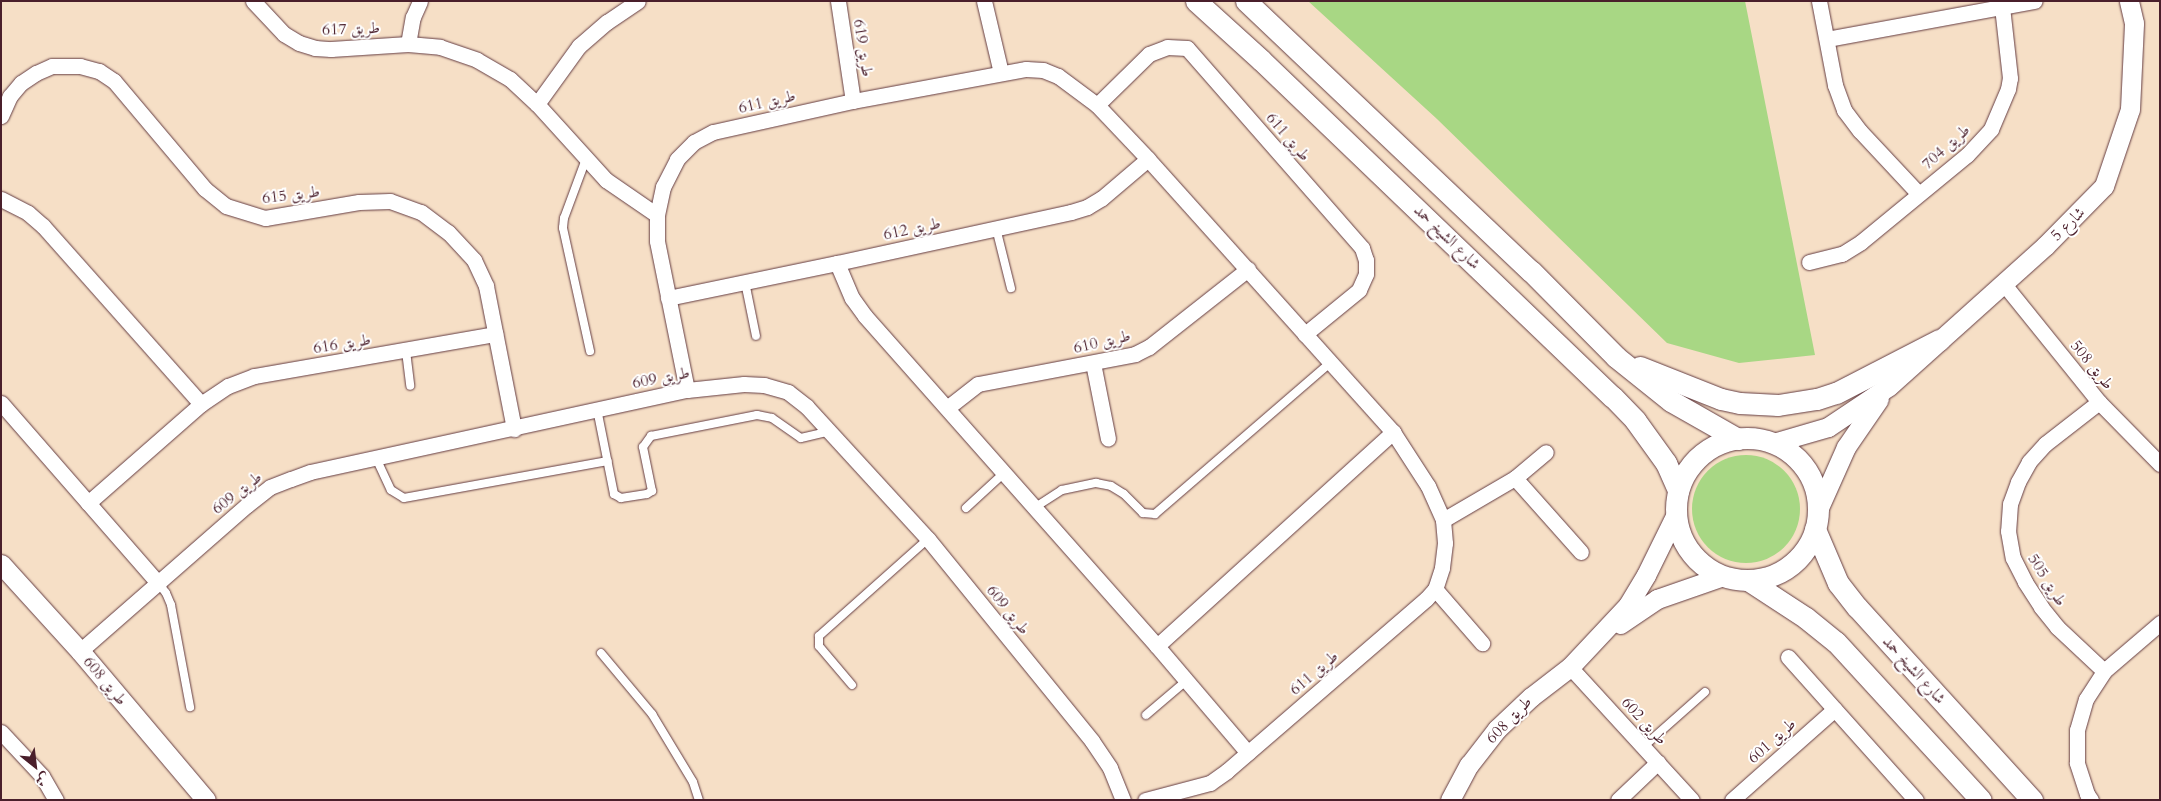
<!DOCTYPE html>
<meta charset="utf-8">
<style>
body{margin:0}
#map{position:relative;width:2161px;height:801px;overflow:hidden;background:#f6dfc6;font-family:Cardo,Amiri,serif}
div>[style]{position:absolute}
.green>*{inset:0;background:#a8d784}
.round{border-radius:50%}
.roads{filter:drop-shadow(0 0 1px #643c42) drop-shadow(0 0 1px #643c42)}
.service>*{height:8px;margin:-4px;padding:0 4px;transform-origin:4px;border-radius:4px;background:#fff}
.minor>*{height:15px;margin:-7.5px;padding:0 7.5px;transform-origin:7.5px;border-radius:7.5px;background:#fff}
.tertiary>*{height:19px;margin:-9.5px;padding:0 9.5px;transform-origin:9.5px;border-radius:9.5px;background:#fff}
.secondary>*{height:21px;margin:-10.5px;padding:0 10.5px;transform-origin:10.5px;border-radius:10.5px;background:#fff}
.secondary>.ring{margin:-10.5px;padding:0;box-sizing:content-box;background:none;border:21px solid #fff;border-radius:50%}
span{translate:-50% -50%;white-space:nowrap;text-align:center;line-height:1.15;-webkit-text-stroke:4px #fff;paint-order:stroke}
.street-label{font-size:16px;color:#4a1f2b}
.frame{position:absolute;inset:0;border:2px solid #4a1f2b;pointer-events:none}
.north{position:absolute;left:10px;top:741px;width:50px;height:50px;-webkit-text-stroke:4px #fff;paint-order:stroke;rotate:151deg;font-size:14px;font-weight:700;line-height:20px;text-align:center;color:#4a1f2b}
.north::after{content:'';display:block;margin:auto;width:18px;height:22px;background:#4a1f2b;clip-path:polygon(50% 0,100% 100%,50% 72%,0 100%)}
</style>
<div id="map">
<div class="green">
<div style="clip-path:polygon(1308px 1px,1745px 1px,1815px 355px,1739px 363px,1667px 343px,1437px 119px)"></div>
<div class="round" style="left:1692px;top:455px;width:108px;height:108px"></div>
</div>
<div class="roads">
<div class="service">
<div style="left:586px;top:159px;width:63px;rotate:110.4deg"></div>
<div style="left:564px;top:218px;width:10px;rotate:96deg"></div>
<div style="left:563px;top:228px;width:126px;rotate:77.6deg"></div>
<div style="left:996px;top:228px;width:62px;rotate:76deg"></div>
<div style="left:745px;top:282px;width:55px;rotate:78.5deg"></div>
<div style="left:406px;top:351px;width:35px;rotate:83deg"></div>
<div style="left:597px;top:409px;width:87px;rotate:78.7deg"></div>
<div style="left:614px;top:494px;width:8px;rotate:30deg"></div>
<div style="left:621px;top:498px;width:26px;rotate:-9deg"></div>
<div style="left:647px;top:494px;width:6px;rotate:-31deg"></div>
<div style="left:652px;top:491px;width:45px;rotate:-101.6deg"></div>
<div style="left:643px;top:447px;width:14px;rotate:-54deg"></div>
<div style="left:651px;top:436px;width:108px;rotate:-11.2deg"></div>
<div style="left:757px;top:415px;width:15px;rotate:11deg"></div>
<div style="left:772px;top:418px;width:35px;rotate:35deg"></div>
<div style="left:801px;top:438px;width:28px;rotate:-13deg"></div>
<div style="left:376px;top:458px;width:35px;rotate:65deg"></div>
<div style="left:391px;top:490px;width:15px;rotate:32deg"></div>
<div style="left:404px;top:498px;width:207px;rotate:-10.3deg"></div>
<div style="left:966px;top:508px;width:52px;rotate:-42.6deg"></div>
<div style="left:1034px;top:508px;width:33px;rotate:-33deg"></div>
<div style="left:1062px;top:490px;width:35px;rotate:-12deg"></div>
<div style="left:1096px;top:483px;width:15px;rotate:11deg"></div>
<div style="left:1111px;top:486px;width:15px;rotate:32deg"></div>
<div style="left:1124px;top:494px;width:27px;rotate:45deg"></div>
<div style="left:1143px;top:513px;width:12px;rotate:5deg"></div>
<div style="left:1155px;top:514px;width:233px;rotate:-40.8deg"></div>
<div style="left:159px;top:584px;width:11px;rotate:52deg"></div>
<div style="left:166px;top:593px;width:13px;rotate:67deg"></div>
<div style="left:171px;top:605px;width:104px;rotate:79.4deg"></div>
<div style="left:601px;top:653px;width:80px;rotate:50.1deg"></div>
<div style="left:652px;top:714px;width:79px;rotate:58.9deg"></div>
<div style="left:693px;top:782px;width:19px;rotate:72deg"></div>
<div style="left:852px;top:685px;width:51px;rotate:-130.2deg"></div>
<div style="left:819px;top:646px;width:10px;rotate:-90deg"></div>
<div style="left:819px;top:636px;width:146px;rotate:-41.7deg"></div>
<div style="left:1146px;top:715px;width:52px;rotate:-40.4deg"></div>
<div style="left:1643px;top:747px;width:83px;rotate:-41.6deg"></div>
</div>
<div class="minor">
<div style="left:253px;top:1px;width:45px;rotate:46.8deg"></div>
<div style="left:284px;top:34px;width:17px;rotate:31deg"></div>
<div style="left:299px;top:43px;width:17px;rotate:17deg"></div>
<div style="left:315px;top:48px;width:16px;rotate:4deg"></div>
<div style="left:331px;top:49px;width:77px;rotate:-3.7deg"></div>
<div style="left:408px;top:44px;width:32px;rotate:5deg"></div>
<div style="left:440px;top:47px;width:39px;rotate:19deg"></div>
<div style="left:477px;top:60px;width:38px;rotate:30deg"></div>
<div style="left:510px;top:79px;width:37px;rotate:43deg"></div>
<div style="left:537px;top:104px;width:103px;rotate:47.8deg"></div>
<div style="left:606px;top:180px;width:62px;rotate:34.5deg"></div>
<div style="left:838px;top:1px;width:101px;rotate:81.5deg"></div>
<div style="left:984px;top:1px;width:74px;rotate:76.7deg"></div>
<div style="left:1819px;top:1px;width:86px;rotate:79.2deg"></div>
<div style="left:1835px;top:85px;width:27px;rotate:70deg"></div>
<div style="left:1844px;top:110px;width:26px;rotate:53deg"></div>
<div style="left:1860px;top:131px;width:86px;rotate:46.9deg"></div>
<div style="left:1827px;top:39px;width:211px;rotate:-10.4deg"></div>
<div style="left:408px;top:44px;width:27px;rotate:-80deg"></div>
<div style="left:413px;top:17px;width:17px;rotate:-66deg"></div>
<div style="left:537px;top:104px;width:72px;rotate:-54.1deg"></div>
<div style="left:579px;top:46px;width:37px;rotate:-41deg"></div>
<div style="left:607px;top:22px;width:37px;rotate:-34deg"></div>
<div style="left:1097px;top:105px;width:73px;rotate:-44.4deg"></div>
<div style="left:1149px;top:54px;width:19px;rotate:-21deg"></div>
<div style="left:1167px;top:47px;width:20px;rotate:3deg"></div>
<div style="left:1187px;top:48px;width:266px;rotate:48.8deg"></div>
<div style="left:1362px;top:248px;width:13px;rotate:72deg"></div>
<div style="left:1366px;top:260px;width:14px;rotate:90deg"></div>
<div style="left:1366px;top:274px;width:17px;rotate:114deg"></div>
<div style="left:1359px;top:290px;width:70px;rotate:140.8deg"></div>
<div style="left:1px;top:116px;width:22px;rotate:-66deg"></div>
<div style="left:10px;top:96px;width:17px;rotate:-50deg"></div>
<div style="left:21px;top:83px;width:18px;rotate:-34deg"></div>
<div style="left:36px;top:73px;width:17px;rotate:-24deg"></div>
<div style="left:52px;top:66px;width:28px"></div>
<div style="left:80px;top:66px;width:20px;rotate:15deg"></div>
<div style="left:99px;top:71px;width:18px;rotate:34deg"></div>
<div style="left:114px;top:81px;width:141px;rotate:49.9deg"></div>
<div style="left:205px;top:189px;width:27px;rotate:39deg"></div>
<div style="left:226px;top:206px;width:41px;rotate:17.1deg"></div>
<div style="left:265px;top:218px;width:95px;rotate:-9.7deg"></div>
<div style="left:359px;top:202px;width:31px;rotate:-2deg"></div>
<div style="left:390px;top:201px;width:33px;rotate:20deg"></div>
<div style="left:421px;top:212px;width:34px;rotate:37deg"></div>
<div style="left:448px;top:232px;width:38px;rotate:47deg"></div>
<div style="left:474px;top:260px;width:29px;rotate:65deg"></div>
<div style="left:486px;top:286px;width:146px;rotate:78.9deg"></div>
<div style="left:1px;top:199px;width:30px;rotate:27deg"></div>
<div style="left:28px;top:213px;width:20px;rotate:41deg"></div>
<div style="left:43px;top:226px;width:238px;rotate:48.4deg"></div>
<div style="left:1809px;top:262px;width:34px;rotate:-14deg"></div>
<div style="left:1842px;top:254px;width:22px;rotate:-32deg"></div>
<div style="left:1861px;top:242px;width:137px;rotate:-39.4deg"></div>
<div style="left:1967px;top:155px;width:35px;rotate:-47deg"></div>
<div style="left:1991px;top:129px;width:43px;rotate:-67deg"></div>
<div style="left:2008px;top:89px;width:11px;rotate:-80deg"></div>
<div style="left:2010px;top:78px;width:71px;rotate:-96.4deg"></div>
<div style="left:837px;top:263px;width:38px;rotate:67deg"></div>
<div style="left:852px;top:298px;width:22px;rotate:54deg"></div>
<div style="left:865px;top:316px;width:441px;rotate:48.5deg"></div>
<div style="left:1157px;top:646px;width:140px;rotate:49.6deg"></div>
<div style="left:2003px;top:283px;width:153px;rotate:51.1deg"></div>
<div style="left:2099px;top:402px;width:87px;rotate:45.5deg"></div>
<div style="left:668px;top:298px;width:173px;rotate:-11.7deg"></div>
<div style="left:837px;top:263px;width:239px;rotate:-12.3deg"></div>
<div style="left:1071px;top:212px;width:17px;rotate:-17deg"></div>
<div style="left:1087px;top:207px;width:17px;rotate:-31deg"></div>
<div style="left:1102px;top:198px;width:60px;rotate:-40.3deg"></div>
<div style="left:1093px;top:363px;width:77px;rotate:78.8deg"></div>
<div style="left:687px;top:390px;width:152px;rotate:-101.4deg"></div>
<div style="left:657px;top:241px;width:26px;rotate:-90deg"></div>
<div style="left:657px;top:215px;width:29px;rotate:-78deg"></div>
<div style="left:663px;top:187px;width:31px;rotate:-63deg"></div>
<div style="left:677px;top:159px;width:24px;rotate:-45deg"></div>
<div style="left:694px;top:142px;width:21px;rotate:-28deg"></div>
<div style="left:713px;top:132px;width:143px;rotate:-12.5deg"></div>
<div style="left:853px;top:101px;width:176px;rotate:-10.5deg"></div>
<div style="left:1026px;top:69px;width:17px;rotate:3deg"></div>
<div style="left:1043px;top:70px;width:16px;rotate:22deg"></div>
<div style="left:1058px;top:76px;width:49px;rotate:36.6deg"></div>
<div style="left:1097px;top:105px;width:74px;rotate:46.6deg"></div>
<div style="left:1148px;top:159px;width:367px;rotate:48.1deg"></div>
<div style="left:1393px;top:432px;width:64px;rotate:57.1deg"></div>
<div style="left:1428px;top:486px;width:37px;rotate:66deg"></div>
<div style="left:1443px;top:520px;width:23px;rotate:85deg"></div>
<div style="left:1445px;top:543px;width:25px;rotate:97deg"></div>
<div style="left:1442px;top:568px;width:22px;rotate:108deg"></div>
<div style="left:1435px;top:589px;width:13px;rotate:132deg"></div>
<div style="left:1426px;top:599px;width:263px;rotate:139.2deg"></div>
<div style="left:1227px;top:771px;width:21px;rotate:145deg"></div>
<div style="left:1210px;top:783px;width:67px;rotate:165.3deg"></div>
<div style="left:2099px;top:402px;width:68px;rotate:142.1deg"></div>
<div style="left:2045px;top:444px;width:24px;rotate:132deg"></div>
<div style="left:2029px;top:462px;width:23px;rotate:119deg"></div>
<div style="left:2018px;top:482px;width:23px;rotate:110deg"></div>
<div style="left:2010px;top:504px;width:27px;rotate:94deg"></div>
<div style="left:2008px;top:531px;width:27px;rotate:80deg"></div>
<div style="left:2013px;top:558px;width:27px;rotate:63deg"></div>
<div style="left:2025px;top:582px;width:30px;rotate:57deg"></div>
<div style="left:2041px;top:607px;width:26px;rotate:51deg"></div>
<div style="left:2057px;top:627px;width:64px;rotate:43.1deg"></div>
<div style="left:1px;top:403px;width:240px;rotate:48.9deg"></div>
<div style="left:947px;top:408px;width:39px;rotate:-38deg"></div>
<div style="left:978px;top:384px;width:160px;rotate:-10.8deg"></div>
<div style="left:1135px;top:354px;width:16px;rotate:-27deg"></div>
<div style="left:1149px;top:347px;width:126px;rotate:-38.2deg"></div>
<div style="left:1515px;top:478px;width:40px;rotate:-40deg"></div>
<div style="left:88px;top:503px;width:150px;rotate:-41.2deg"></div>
<div style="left:201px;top:404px;width:32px;rotate:-34deg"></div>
<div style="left:228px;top:386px;width:28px;rotate:-21deg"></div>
<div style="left:254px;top:376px;width:245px;rotate:-9.9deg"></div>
<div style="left:1443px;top:520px;width:83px;rotate:-30.3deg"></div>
<div style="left:1515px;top:478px;width:99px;rotate:48.3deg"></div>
<div style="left:1435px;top:589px;width:72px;rotate:49deg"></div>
<div style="left:1157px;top:646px;width:319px;rotate:-42.2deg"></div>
<div style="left:80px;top:651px;width:222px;rotate:-41.2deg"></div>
<div style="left:247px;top:505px;width:29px;rotate:-38deg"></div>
<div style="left:270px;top:487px;width:22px;rotate:-21deg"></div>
<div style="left:291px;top:479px;width:20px;rotate:-20deg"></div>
<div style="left:310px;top:472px;width:386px;rotate:-12.3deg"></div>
<div style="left:687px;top:390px;width:57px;rotate:-6deg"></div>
<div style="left:744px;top:384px;width:20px;rotate:3deg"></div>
<div style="left:764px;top:385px;width:25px;rotate:16deg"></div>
<div style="left:788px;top:392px;width:24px;rotate:38deg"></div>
<div style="left:807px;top:407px;width:179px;rotate:47.5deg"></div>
<div style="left:928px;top:539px;width:260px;rotate:50.9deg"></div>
<div style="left:1092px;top:741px;width:32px;rotate:56deg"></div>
<div style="left:1110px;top:768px;width:35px;rotate:68deg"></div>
<div style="left:1788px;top:657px;width:192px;rotate:48.2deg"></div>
<div style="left:1570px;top:667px;width:180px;rotate:47.5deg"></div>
<div style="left:1px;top:732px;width:60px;rotate:47deg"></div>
<div style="left:42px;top:776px;width:28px;rotate:60deg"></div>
<div style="left:1618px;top:800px;width:55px;rotate:-43.5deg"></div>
<div style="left:1732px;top:800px;width:137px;rotate:-41.5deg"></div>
<div style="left:2091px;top:800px;width:7px;rotate:-124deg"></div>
<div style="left:2087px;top:794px;width:33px;rotate:-108deg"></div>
<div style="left:2077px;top:763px;width:33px;rotate:-90deg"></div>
<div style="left:2077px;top:730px;width:32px;rotate:-74deg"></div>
<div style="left:2086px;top:699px;width:33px;rotate:-57deg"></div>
<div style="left:2104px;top:671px;width:74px;rotate:-40.6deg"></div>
</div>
<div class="tertiary">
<div style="left:1773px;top:443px;width:57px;rotate:-16.2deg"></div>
<div style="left:1828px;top:427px;width:73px;rotate:-33.9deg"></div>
<div style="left:1889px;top:386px;width:210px;rotate:-41.9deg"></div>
<div style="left:2045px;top:246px;width:84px;rotate:-45.5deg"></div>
<div style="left:2104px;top:186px;width:81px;rotate:-71.3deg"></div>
<div style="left:2130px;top:109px;width:86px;rotate:-87.3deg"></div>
<div style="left:2134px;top:23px;width:23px;rotate:-103deg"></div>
<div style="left:1818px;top:510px;width:69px;rotate:-66deg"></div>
<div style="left:1846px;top:447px;width:58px;rotate:-55.5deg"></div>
<div style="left:1px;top:564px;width:118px;rotate:47.8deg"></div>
<div style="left:80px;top:651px;width:195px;rotate:49.8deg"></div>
<div style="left:1620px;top:624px;width:45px;rotate:-34deg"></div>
<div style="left:1657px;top:599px;width:70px;rotate:-19.2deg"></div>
<div style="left:1450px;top:800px;width:40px;rotate:-62deg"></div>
<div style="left:1469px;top:765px;width:46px;rotate:-52.1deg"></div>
<div style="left:1497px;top:729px;width:47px;rotate:-43.3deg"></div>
<div style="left:1531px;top:697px;width:49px;rotate:-37.6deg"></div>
<div style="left:1570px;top:667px;width:85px;rotate:-46.9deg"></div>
<div style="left:1628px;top:605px;width:35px;rotate:-59deg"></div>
<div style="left:1646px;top:575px;width:68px;rotate:-63.8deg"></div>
</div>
<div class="secondary">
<div style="left:1196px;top:1px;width:88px;rotate:42.2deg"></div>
<div style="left:1261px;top:60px;width:487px;rotate:43.8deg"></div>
<div style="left:1613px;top:397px;width:32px;rotate:46deg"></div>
<div style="left:1635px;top:420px;width:53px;rotate:54.2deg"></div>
<div style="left:1666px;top:463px;width:30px;rotate:66deg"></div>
<div style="left:1246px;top:1px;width:393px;rotate:43.5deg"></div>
<div style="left:1531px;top:271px;width:121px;rotate:45.3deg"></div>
<div style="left:1616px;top:357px;width:70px;rotate:38.7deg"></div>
<div style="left:1671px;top:401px;width:77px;rotate:29.6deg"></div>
<div style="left:1640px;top:367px;width:87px;rotate:21.6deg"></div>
<div style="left:1721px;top:399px;width:19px;rotate:12deg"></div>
<div style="left:1740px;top:403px;width:38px;rotate:3deg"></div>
<div style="left:1778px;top:405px;width:39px;rotate:-9deg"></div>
<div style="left:1817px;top:399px;width:20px;rotate:-18deg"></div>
<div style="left:1836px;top:393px;width:116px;rotate:-27.2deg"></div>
<div class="ring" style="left:1676px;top:438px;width:121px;height:121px"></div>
<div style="left:1815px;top:529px;width:59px;rotate:66.9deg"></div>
<div style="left:1838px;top:583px;width:31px;rotate:52deg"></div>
<div style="left:1857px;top:607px;width:261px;rotate:47.8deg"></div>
<div style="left:1748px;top:580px;width:69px;rotate:33.2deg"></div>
<div style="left:1806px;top:618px;width:38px;rotate:39deg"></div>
<div style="left:1836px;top:642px;width:214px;rotate:47.5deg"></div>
</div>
</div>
<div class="street-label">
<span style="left:351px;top:29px;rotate:-2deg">طريق 617</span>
<span style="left:863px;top:48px;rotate:81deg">طريق 619</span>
<span style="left:767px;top:102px;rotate:-13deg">طريق 611</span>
<span style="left:1288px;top:137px;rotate:49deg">طريق 611</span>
<span style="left:1946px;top:147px;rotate:-42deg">طريق 704</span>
<span style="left:291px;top:195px;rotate:-7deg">طريق 615</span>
<span style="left:2068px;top:224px;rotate:-44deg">شارع 5</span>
<span style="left:912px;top:229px;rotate:-12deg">طريق 612</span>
<span style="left:1447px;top:237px;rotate:44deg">شارع الشيخ حمد</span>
<span style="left:1102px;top:342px;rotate:-13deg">طريق 610</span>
<span style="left:342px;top:344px;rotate:-9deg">طريق 616</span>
<span style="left:2092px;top:365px;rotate:51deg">طريق 508</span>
<span style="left:661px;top:378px;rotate:-11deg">طريق 609</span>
<span style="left:237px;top:493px;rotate:-38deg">طريق 609</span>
<span style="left:2047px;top:580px;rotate:58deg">طريق 505</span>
<span style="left:1008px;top:610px;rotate:51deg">طريق 609</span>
<span style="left:1914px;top:670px;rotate:48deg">شارع الشيخ حمد</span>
<span style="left:1314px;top:673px;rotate:-41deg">طريق 611</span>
<span style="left:105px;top:681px;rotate:50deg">طريق 608</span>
<span style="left:1509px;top:720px;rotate:-46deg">طريق 608</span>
<span style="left:1644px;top:721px;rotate:47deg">طريق 602</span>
<span style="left:1772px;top:741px;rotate:-42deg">طريق 601</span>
</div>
<div class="frame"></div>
<div class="north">ش</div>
</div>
